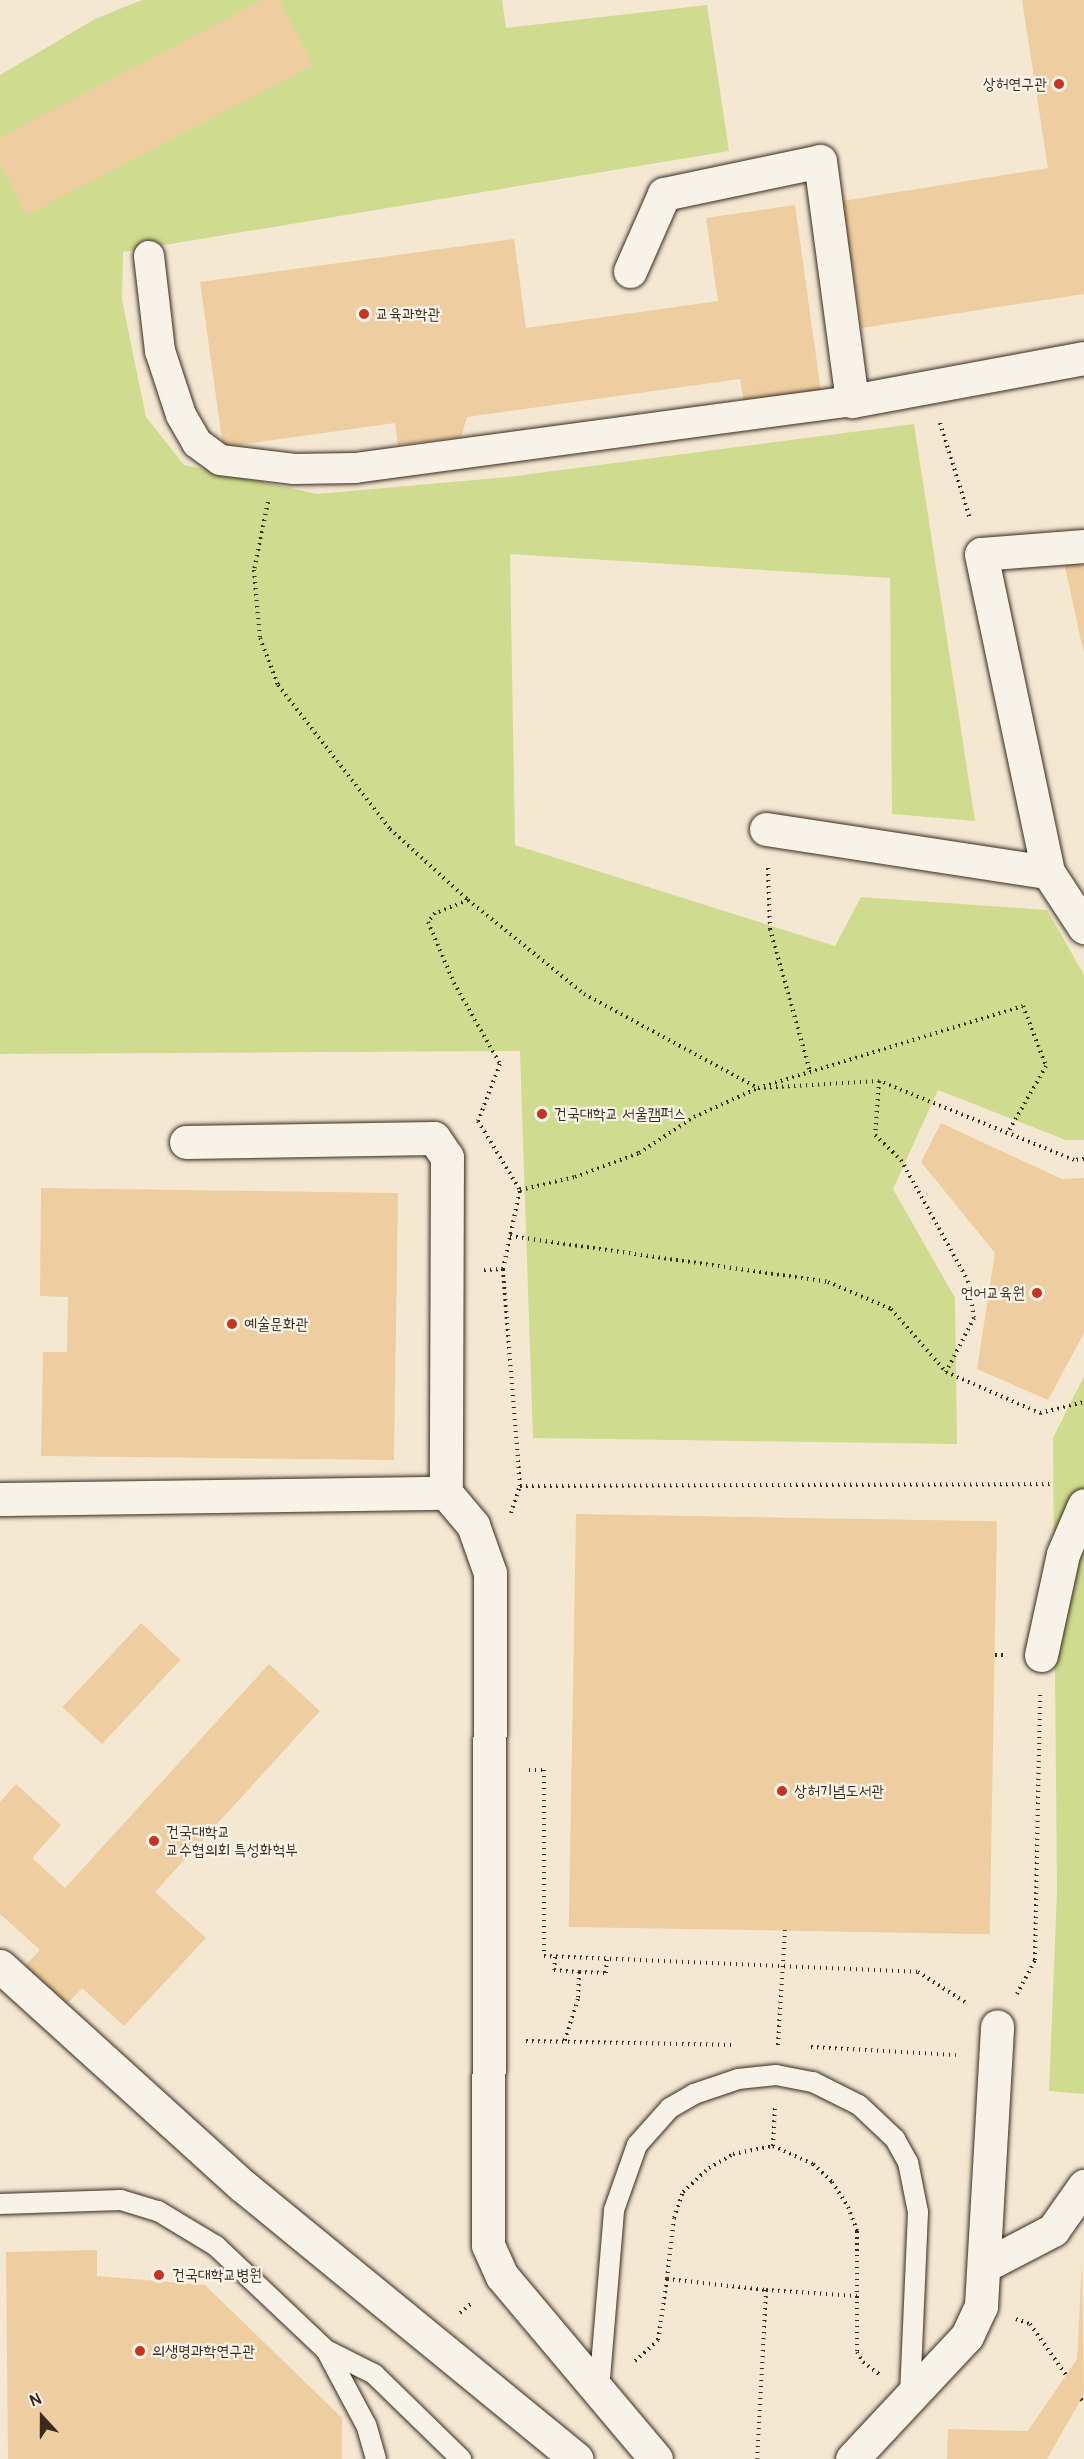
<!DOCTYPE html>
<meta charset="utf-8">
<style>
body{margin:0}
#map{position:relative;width:1084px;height:2459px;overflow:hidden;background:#f4e8d2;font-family:Pangolin,"Poor Story",sans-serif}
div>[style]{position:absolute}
.green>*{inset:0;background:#cfdb8e}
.building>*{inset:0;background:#eecea0;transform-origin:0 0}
.path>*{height:4px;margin-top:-2px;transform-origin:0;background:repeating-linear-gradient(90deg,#3b2a1e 0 1.5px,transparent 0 6px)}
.roads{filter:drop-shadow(0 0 2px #3b2a1e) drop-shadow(0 0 2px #3b2a1e)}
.service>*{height:20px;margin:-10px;padding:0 10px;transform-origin:10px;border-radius:10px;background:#f7f3e8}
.pedestrian>*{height:30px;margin:-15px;padding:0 15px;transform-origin:15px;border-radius:15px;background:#f7f3e8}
.minor>*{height:33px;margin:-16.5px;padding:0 16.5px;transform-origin:16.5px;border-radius:16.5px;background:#f7f3e8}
.path-bridge>*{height:4px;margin-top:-2px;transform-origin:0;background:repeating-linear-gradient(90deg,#3b2a1e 0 1.5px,transparent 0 6px)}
.dots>*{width:16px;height:16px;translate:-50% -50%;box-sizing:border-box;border:3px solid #f7f3e8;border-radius:50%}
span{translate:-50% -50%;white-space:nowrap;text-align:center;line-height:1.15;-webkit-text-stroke:4.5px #f7f3e8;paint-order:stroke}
.poi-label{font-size:16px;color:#3b2a1e}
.right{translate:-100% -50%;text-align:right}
.left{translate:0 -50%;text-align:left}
.north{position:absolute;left:12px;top:2387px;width:60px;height:60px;-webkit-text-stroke:4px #f7f3e8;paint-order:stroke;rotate:339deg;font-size:16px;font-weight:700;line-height:24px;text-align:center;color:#3b2a1e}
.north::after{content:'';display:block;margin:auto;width:21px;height:27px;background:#3b2a1e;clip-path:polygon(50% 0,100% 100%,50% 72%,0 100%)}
</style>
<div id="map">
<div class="green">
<div style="clip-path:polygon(142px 0,502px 0,506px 28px,707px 5px,729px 151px,123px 252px,122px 300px,146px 417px,184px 465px,317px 494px,508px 477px,914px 424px,975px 821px,892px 814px,890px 578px,510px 554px,515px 845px,835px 946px,861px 897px,1047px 910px,1084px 975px,1084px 1140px,1066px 1140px,938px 1090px,893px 1189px,955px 1298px,957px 1444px,533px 1438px,520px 1051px,0 1054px,0 75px,95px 19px)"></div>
<div style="clip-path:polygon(1084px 1376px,1084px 2094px,1049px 2091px,1057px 1893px,1053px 1438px)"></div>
</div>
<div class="building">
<div style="clip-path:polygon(262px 0,279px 0,313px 65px,27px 215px,0 164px,0 138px)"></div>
<div style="clip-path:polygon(1022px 0,1084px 0,1084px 294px,862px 328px,842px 201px,1048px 168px)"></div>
<div style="clip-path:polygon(795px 205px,821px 392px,744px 403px,740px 379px,467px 417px,461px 437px,398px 445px,395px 423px,223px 447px,200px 282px,514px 239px,526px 328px,718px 301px,706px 218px)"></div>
<div style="clip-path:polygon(1062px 553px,1084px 568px,1084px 650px,1083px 650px)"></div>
<div style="clip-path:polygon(941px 1123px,1062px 1179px,1084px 1178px,1084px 1333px,1048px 1400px,977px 1369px,995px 1253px,921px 1162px)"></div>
<div style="clip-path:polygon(41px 1188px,398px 1193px,394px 1460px,41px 1456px,43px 1352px,67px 1352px,68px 1297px,40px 1296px)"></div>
<div style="left:576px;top:1514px;width:421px;height:413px;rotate:1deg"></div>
<div style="left:141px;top:1623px;width:54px;height:115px;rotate:43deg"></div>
<div style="clip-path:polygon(269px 1664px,320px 1711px,155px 1892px,206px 1938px,124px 2026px,82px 1988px,63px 2008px,21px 1970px,40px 1950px,0 1914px,0 1802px,16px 1784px,61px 1825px,32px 1858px,65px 1888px)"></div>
<div style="clip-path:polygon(97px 2250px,97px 2276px,205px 2285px,342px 2418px,342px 2459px,8px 2459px,6px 2252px)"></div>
<div style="clip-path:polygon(1082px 2261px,1084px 2394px,1047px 2459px,947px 2459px,948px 2429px,1028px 2431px,1066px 2375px,1077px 2359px)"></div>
</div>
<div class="path">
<div style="left:940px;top:423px;width:101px;rotate:72.6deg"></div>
<div style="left:268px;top:502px;width:69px;rotate:101.6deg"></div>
<div style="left:254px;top:570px;width:68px;rotate:85deg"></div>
<div style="left:260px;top:638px;width:50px;rotate:69deg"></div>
<div style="left:278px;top:685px;width:182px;rotate:52.1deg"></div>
<div style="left:390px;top:829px;width:105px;rotate:42.3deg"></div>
<div style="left:468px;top:900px;width:149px;rotate:39deg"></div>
<div style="left:584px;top:994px;width:198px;rotate:28.4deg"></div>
<div style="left:758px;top:1088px;width:277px;rotate:-17.2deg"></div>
<div style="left:1023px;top:1006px;width:64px;rotate:69deg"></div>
<div style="left:1046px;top:1066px;width:76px;rotate:119.9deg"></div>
<div style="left:768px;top:868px;width:61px;rotate:88.1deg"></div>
<div style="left:770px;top:929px;width:148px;rotate:74.3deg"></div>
<div style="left:468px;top:900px;width:35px;rotate:158deg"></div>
<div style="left:435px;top:913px;width:11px;rotate:128deg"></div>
<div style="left:428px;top:922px;width:66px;rotate:66.9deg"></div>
<div style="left:454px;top:983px;width:93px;rotate:60.4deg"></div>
<div style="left:500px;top:1064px;width:61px;rotate:111.1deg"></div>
<div style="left:478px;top:1121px;width:81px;rotate:58.7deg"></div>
<div style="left:1084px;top:1159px;width:10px;rotate:174deg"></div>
<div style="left:1074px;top:1160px;width:210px;rotate:-157.9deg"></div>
<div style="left:879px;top:1081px;width:54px;rotate:94.2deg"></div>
<div style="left:875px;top:1135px;width:36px;rotate:44deg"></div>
<div style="left:901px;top:1160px;width:138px;rotate:61deg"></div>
<div style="left:968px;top:1281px;width:37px;rotate:81deg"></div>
<div style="left:974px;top:1318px;width:61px;rotate:117.4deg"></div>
<div style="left:946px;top:1372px;width:103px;rotate:23.6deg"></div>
<div style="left:1040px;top:1413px;width:45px;rotate:-14deg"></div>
<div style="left:510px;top:1236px;width:321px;rotate:8.2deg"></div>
<div style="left:828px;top:1282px;width:69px;rotate:23.2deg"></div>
<div style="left:891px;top:1309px;width:84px;rotate:48.9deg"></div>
<div style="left:484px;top:1270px;width:19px;rotate:-3deg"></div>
<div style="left:520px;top:1486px;width:533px;rotate:-0.21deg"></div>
<div style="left:511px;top:1513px;width:28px;rotate:-72deg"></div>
<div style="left:520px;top:1486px;width:218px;rotate:-94.5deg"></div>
<div style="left:503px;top:1269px;width:81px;rotate:-77.9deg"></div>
<div style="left:520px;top:1190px;width:57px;rotate:-13.3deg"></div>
<div style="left:575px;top:1177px;width:68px;rotate:-20.6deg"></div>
<div style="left:639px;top:1153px;width:66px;rotate:-33.2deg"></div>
<div style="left:694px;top:1117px;width:70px;rotate:-24.4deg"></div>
<div style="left:758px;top:1088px;width:121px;rotate:-3.3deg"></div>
<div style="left:995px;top:1655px;width:8px"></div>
<div style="left:529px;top:1770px;width:15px"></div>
<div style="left:544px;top:1770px;width:186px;rotate:90deg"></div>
<div style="left:544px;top:1956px;width:374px;rotate:2.4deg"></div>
<div style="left:918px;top:1972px;width:59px;rotate:32.6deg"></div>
<div style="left:555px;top:1957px;width:13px;rotate:94deg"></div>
<div style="left:554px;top:1970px;width:25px;rotate:5deg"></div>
<div style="left:579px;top:1972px;width:27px;rotate:92deg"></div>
<div style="left:578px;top:1999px;width:46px;rotate:107.7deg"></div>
<div style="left:579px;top:1972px;width:27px;rotate:2deg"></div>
<div style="left:606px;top:1973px;width:14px;rotate:-86deg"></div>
<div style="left:1017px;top:1994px;width:38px;rotate:-62deg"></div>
<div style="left:1035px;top:1960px;width:269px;rotate:-88.9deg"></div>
<div style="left:526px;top:2041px;width:208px;rotate:1.1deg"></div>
<div style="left:811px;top:2047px;width:145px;rotate:3.2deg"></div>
<div style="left:773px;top:2146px;width:40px;rotate:-87.1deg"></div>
<div style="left:667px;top:2279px;width:61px;rotate:-83.5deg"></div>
<div style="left:674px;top:2218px;width:28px;rotate:-71deg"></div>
<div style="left:683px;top:2192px;width:35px;rotate:-43deg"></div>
<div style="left:709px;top:2168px;width:28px;rotate:-30deg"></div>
<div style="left:733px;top:2154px;width:41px;rotate:-11.3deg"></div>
<div style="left:773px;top:2146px;width:44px;rotate:24.2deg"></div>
<div style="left:813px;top:2164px;width:26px;rotate:43deg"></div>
<div style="left:832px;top:2182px;width:30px;rotate:57deg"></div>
<div style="left:848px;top:2207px;width:26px;rotate:69deg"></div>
<div style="left:857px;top:2231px;width:65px;rotate:90deg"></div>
<div style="left:766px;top:2290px;width:91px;rotate:3.8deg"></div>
<div style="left:857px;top:2296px;width:56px;rotate:90deg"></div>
<div style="left:857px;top:2352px;width:12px;rotate:59deg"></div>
<div style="left:863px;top:2362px;width:20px;rotate:37deg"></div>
<div style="left:460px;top:2313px;width:17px;rotate:-40deg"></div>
<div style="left:1016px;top:2319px;width:15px;rotate:20deg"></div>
<div style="left:1030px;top:2324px;width:62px;rotate:54.8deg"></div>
<div style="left:635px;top:2361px;width:31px;rotate:-42deg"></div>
<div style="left:658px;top:2340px;width:62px;rotate:-81.6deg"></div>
<div style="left:667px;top:2279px;width:100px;rotate:6.3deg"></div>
<div style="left:766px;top:2290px;width:169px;rotate:93deg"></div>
<div style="left:1081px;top:2399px;width:4px;rotate:45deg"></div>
</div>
<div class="roads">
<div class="service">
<div style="left:0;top:2204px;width:121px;rotate:-1.9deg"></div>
<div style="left:121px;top:2200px;width:39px;rotate:17deg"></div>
<div style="left:158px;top:2211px;width:68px;rotate:31.1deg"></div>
<div style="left:216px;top:2246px;width:151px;rotate:43.4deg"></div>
<div style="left:599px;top:2390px;width:181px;rotate:-85.2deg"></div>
<div style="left:614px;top:2210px;width:69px;rotate:-70.5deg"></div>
<div style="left:637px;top:2145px;width:50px;rotate:-48.3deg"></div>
<div style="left:670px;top:2108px;width:28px;rotate:-30deg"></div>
<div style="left:694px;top:2094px;width:46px;rotate:-18.8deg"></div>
<div style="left:738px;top:2079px;width:38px;rotate:-6deg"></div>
<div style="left:776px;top:2075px;width:38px;rotate:11deg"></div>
<div style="left:813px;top:2082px;width:51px;rotate:26.6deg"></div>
<div style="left:859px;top:2105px;width:50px;rotate:43.4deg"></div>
<div style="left:895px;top:2139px;width:26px;rotate:61deg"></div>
<div style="left:908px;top:2162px;width:51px;rotate:78.7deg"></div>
<div style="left:918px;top:2212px;width:185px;rotate:92.5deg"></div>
<div style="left:376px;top:2459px;width:35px;rotate:-106deg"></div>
<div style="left:366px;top:2425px;width:85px;rotate:-118.1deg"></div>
<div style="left:326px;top:2350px;width:54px;rotate:26.6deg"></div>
<div style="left:374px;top:2374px;width:122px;rotate:44.3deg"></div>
</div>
<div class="pedestrian">
<div style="left:149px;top:256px;width:96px;rotate:83.4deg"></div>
<div style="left:160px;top:351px;width:67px;rotate:71.8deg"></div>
<div style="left:181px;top:415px;width:32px;rotate:60deg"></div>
<div style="left:197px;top:443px;width:29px;rotate:36deg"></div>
<div style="left:220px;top:460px;width:75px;rotate:6.9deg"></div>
<div style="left:294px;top:469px;width:61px;rotate:-0.9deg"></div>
<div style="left:355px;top:468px;width:501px;rotate:-7.68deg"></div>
</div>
<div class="minor">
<div style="left:630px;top:271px;width:84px;rotate:-66.2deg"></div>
<div style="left:664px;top:194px;width:159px;rotate:-11.9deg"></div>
<div style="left:820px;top:161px;width:242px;rotate:82.4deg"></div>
<div style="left:852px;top:401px;width:236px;rotate:-10.5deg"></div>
<div style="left:1084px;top:546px;width:103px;rotate:175.6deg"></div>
<div style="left:981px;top:554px;width:325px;rotate:78.1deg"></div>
<div style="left:1048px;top:872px;width:66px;rotate:56.8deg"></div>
<div style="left:766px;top:829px;width:285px;rotate:8.7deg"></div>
<div style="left:186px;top:1142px;width:248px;rotate:-0.9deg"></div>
<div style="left:434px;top:1138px;width:23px;rotate:56deg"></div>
<div style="left:447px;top:1157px;width:336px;rotate:90.2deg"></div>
<div style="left:0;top:1499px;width:446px;rotate:-0.8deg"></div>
<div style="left:446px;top:1493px;width:42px;rotate:49.8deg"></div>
<div style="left:473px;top:1525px;width:51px;rotate:70.5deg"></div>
<div style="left:490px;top:1573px;width:672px;rotate:90.17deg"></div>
<div style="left:488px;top:2245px;width:34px;rotate:66deg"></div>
<div style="left:502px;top:2276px;width:239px;rotate:49.9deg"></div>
<div style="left:1041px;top:1655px;width:103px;rotate:-77.7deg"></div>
<div style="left:1063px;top:1554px;width:53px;rotate:-66.8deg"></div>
<div style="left:0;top:1966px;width:328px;rotate:42.2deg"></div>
<div style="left:243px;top:2186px;width:431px;rotate:39.3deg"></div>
<div style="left:986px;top:2265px;width:76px;rotate:-27.6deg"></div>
<div style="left:1053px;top:2230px;width:54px;rotate:-54.8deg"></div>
<div style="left:852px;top:2459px;width:168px;rotate:-46.9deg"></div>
<div style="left:967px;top:2336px;width:33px;rotate:-65deg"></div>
<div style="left:981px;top:2306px;width:280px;rotate:-86.7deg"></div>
</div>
</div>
<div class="path-bridge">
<div style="left:778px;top:2045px;width:115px;rotate:-86.5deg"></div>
</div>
<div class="dots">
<div style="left:1059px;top:84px;background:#c8321e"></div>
<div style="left:364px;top:314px;background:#c8321e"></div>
<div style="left:542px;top:1114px;background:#c8321e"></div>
<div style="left:1037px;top:1293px;background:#c8321e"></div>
<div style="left:232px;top:1324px;background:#c8321e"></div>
<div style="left:782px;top:1791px;background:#c8321e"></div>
<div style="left:154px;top:1841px;background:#c8321e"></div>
<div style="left:159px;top:2275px;background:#c8321e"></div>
<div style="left:140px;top:2351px;background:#c8321e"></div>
</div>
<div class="poi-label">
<span class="right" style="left:1047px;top:84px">상허연구관</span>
<span class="left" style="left:376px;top:314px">교육과학관</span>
<span class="left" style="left:554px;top:1114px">건국대학교 서울캠퍼스</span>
<span class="right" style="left:1025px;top:1293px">언어교육원</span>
<span class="left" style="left:244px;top:1324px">예술문화관</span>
<span class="left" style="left:794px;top:1791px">상허기념도서관</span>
<span class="left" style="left:166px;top:1841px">건국대학교<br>교수협의회 특성화헉부</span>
<span class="left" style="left:172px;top:2275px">건국대학교병원</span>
<span class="left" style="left:152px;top:2351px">의생명과학연구관</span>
</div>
<div class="north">N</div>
</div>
